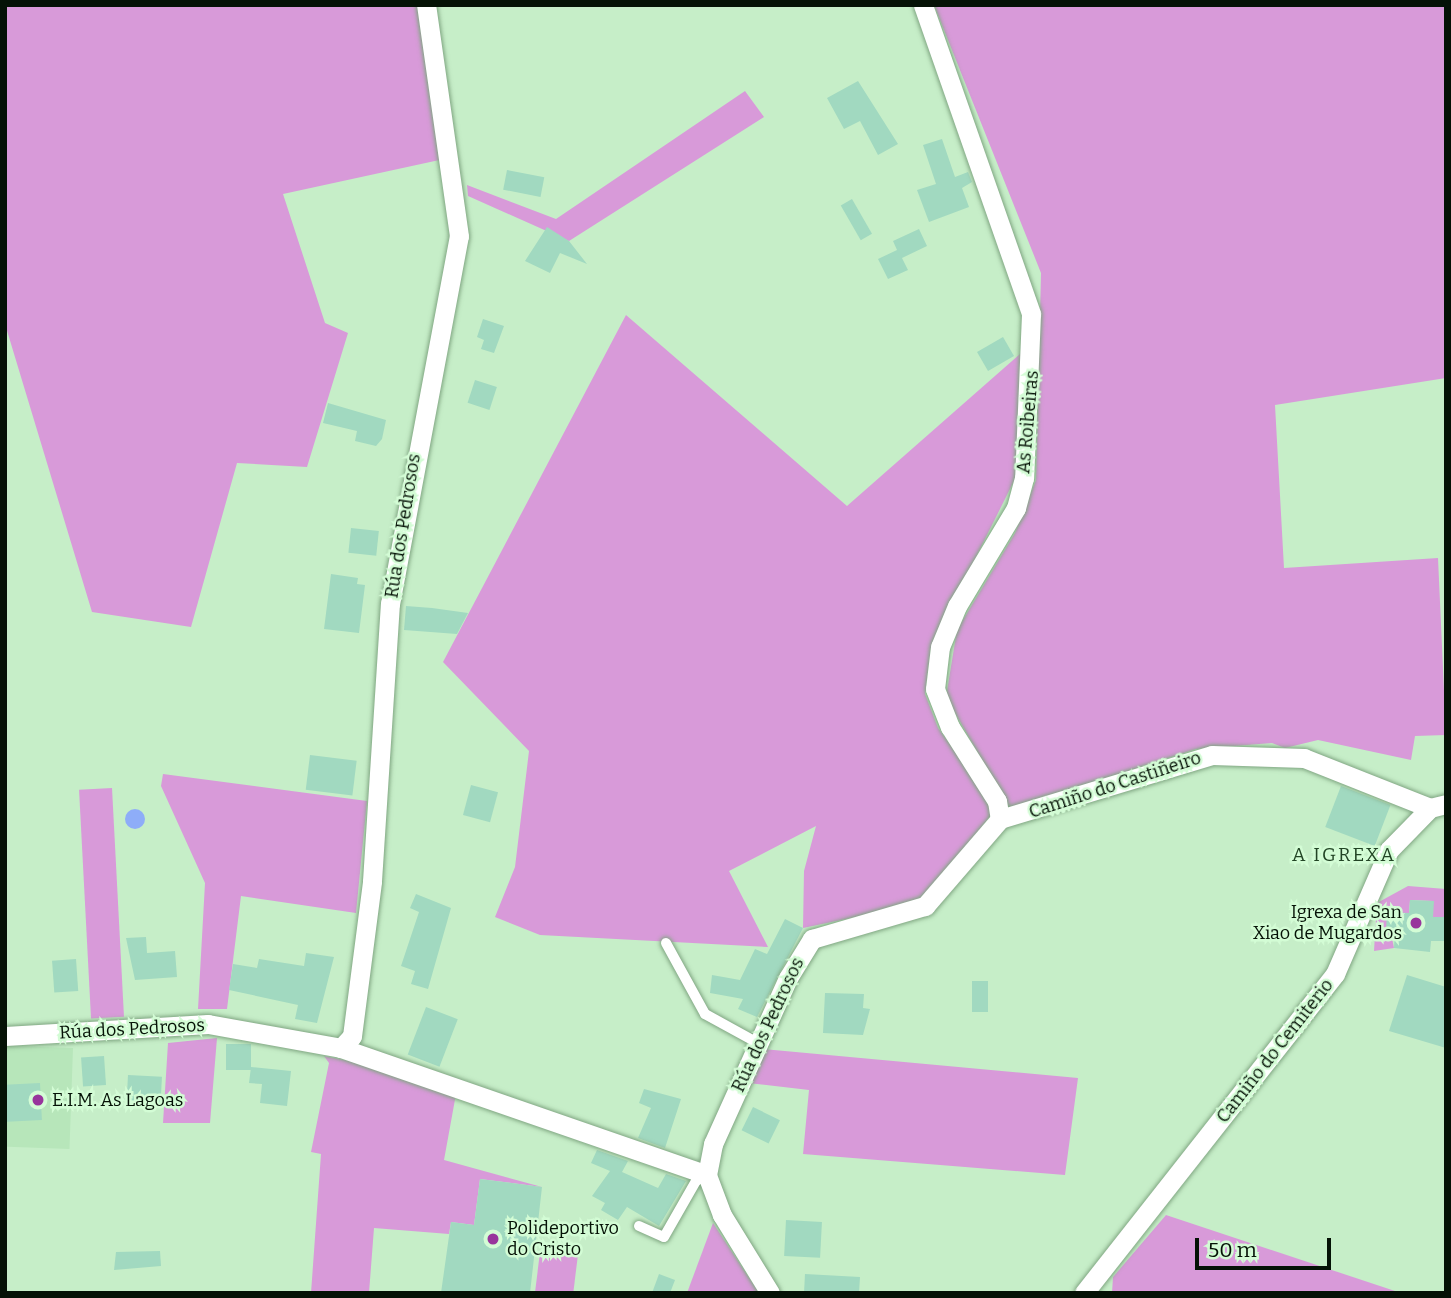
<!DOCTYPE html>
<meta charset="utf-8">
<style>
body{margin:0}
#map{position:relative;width:1451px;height:1298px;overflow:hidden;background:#c6eec8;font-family:Bitter,serif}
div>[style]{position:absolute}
.built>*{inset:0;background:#b7e6ba;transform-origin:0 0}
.green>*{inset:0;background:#d89ad9;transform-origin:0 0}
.water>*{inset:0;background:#8eadf8}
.round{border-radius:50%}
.building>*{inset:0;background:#a1d9c0;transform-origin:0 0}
.roads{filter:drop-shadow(0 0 2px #80a682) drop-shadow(0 0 2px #80a682)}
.lane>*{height:10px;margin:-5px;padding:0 5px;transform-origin:5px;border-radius:5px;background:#fff}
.street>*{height:19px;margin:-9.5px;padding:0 9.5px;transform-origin:9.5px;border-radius:9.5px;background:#fff}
.dots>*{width:19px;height:19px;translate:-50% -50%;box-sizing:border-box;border:4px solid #d3fcd5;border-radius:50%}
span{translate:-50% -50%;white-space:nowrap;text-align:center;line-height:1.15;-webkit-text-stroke:5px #d3fcd5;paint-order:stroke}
.street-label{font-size:18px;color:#051206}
.poi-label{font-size:18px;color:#051206}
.right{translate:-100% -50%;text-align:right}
.left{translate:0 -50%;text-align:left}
.neighbourhood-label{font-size:19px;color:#224425;letter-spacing:2px}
.frame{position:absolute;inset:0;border:7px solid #051206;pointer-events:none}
.scale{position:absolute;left:1195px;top:1238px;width:136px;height:32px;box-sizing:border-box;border:4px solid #051206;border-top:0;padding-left:9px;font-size:21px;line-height:24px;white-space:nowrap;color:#051206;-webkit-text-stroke:5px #d3fcd5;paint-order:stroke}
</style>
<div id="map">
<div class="built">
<div style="left:73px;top:1048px;width:101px;height:68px;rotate:92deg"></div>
</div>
<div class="green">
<div style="clip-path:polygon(5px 5px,419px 5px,444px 159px,283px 194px,325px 323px,348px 333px,307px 467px,237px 463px,191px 627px,92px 612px,5px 324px)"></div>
<div style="clip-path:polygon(934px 5px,1446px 5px,1446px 378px,1275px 405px,1284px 568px,1438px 558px,1446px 735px,1415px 736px,1411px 760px,1318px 740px,1285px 748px,1272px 743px,1196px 749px,1010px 809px,946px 697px,957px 630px,1015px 533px,1036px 480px,1041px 273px)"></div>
<div style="clip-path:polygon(745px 91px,764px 117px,569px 241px,468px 196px,467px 185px,556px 219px)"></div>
<div style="clip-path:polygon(626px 315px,847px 506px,1021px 353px,1017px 475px,931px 647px,925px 694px,938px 728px,986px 794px,991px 815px,929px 894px,908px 906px,803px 928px,804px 871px,816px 826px,729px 871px,768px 947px,540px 935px,495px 917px,515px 867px,529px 751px,443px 662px)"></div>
<div style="clip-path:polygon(163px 774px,367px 801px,356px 913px,241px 896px,227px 1009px,198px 1009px,205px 883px,161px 786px)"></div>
<div style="left:112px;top:788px;width:229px;height:33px;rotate:87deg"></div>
<div style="clip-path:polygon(1408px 886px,1446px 889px,1446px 917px,1433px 917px,1433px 901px,1410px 900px,1409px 913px,1387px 913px,1394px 948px,1374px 951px,1377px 903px)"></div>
<div style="clip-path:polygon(217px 1038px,210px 1123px,163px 1123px,168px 1043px)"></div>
<div style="clip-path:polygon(763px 1049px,1078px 1078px,1065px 1175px,803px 1154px,809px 1090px,748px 1083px)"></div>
<div style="clip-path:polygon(324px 1056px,400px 1071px,456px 1094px,444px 1160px,542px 1187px,480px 1179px,474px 1225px,451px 1222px,449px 1234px,374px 1228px,369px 1293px,311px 1293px,321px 1154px,311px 1152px,329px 1063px)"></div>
<div style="clip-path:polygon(1166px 1215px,1401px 1293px,1112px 1293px,1113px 1277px)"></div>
<div style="clip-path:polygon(713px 1223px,759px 1293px,687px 1293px)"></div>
<div style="left:540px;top:1252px;width:38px;height:41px;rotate:7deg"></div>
</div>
<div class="water">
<div class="round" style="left:125px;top:809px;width:20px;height:20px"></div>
</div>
<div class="building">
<div style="clip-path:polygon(858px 81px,898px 144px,878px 155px,860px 121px,844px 129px,827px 98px)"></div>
<div style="clip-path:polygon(942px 139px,955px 177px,968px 172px,972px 182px,962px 188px,969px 207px,929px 222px,917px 190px,936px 184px,923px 145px)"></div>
<div style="left:507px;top:170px;width:38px;height:20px;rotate:11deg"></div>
<div style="left:852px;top:199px;width:40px;height:13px;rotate:60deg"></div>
<div style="clip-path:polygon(547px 227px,569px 241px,587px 264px,560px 253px,550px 273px,525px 261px)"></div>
<div style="clip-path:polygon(919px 229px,927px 246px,902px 258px,908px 270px,888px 279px,878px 259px,897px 250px,893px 241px)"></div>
<div style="clip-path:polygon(483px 319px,504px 326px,494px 353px,481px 349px,484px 340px,477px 337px)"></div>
<div style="left:1003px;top:337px;width:22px;height:30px;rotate:60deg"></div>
<div style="left:475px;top:380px;width:23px;height:24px;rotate:18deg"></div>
<div style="clip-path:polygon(328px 403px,386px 420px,382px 439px,376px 446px,355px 441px,357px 431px,323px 423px)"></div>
<div style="left:351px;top:528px;width:28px;height:25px;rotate:6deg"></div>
<div style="clip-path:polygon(331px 574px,358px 578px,357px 584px,365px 585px,359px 633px,324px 629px)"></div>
<div style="clip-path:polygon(406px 606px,432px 608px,468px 613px,457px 634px,404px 630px)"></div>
<div style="left:310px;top:755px;width:47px;height:35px;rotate:7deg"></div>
<div style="left:471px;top:785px;width:28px;height:31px;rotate:15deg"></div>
<div style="left:1341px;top:786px;width:53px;height:44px;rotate:21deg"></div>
<div style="clip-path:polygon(416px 894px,451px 908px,428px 989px,411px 984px,415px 971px,401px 966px,419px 912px,410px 908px)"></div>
<div style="clip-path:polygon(1410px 900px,1434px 901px,1433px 917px,1446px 917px,1446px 941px,1431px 941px,1430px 952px,1394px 948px,1395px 930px,1386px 930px,1387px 912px,1409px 913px)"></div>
<div style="clip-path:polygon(785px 919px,803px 928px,757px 1017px,738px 1009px,743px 999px,710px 993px,712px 975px,740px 980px,755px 949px,767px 954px)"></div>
<div style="clip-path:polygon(146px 937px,147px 953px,175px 951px,177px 977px,135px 980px,126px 938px)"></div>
<div style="clip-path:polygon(306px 953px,334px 957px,317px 1023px,295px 1019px,298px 1005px,229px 990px,233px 964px,257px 968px,259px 959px,304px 966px)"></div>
<div style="left:76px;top:959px;width:32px;height:24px;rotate:86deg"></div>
<div style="clip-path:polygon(1407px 975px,1446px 987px,1446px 1048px,1389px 1031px)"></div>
<div style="left:972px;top:981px;width:16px;height:31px"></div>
<div style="clip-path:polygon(825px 993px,864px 994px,863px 1008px,870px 1009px,863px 1035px,823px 1033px)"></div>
<div style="left:426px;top:1007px;width:34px;height:51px;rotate:21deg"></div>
<div style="left:226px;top:1044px;width:25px;height:26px"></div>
<div style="left:104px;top:1056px;width:29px;height:23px;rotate:86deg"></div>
<div style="clip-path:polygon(251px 1067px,291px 1071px,287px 1106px,260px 1103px,262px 1084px,249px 1083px)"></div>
<div style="left:128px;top:1075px;width:34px;height:29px;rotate:3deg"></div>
<div style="left:40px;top:1083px;width:37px;height:35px;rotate:87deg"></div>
<div style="clip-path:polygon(644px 1089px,681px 1099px,665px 1148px,638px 1138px,651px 1108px,639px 1103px)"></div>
<div style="left:753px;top:1107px;width:30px;height:26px;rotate:26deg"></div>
<div style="clip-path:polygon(597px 1150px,628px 1161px,622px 1172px,658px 1188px,666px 1174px,686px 1181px,659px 1226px,627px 1207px,618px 1220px,601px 1210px,605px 1203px,592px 1196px,610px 1171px,591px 1163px)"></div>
<div style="clip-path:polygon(480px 1179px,542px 1187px,530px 1293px,441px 1293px,451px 1222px,474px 1225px)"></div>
<div style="left:786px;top:1220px;width:36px;height:36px;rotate:3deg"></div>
<div style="clip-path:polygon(160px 1251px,161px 1266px,114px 1270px,116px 1252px)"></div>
<div style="clip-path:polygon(659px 1274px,675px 1280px,670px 1293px,652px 1293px)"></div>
<div style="clip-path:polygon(805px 1274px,860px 1277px,859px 1293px,804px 1293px)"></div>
</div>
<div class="roads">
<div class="lane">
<div style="left:666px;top:943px;width:81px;rotate:61.2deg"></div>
<div style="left:705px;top:1014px;width:60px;rotate:28.7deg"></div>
<div style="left:639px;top:1226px;width:27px;rotate:24deg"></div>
<div style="left:664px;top:1237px;width:64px;rotate:-60.3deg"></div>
<div style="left:696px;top:1181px;width:13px;rotate:-29deg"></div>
</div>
<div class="street">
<div style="left:923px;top:5px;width:327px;rotate:70.7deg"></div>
<div style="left:1031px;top:314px;width:164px;rotate:92.4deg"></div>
<div style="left:1024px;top:478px;width:31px;rotate:105deg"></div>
<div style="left:1016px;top:508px;width:114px;rotate:121deg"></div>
<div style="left:957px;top:606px;width:44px;rotate:112.5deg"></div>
<div style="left:940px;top:647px;width:42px;rotate:96.8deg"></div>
<div style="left:935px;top:689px;width:41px;rotate:68.5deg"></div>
<div style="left:950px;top:727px;width:88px;rotate:57.6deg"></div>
<div style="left:997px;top:801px;width:18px;rotate:81deg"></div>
<div style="left:1000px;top:819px;width:221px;rotate:-16.8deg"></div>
<div style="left:1212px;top:755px;width:92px;rotate:1.9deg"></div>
<div style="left:1304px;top:758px;width:136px;rotate:21.6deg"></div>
<div style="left:5px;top:1036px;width:203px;rotate:-3.4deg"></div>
<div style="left:208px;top:1024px;width:135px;rotate:10.2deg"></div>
<div style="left:341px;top:1048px;width:387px;rotate:19.1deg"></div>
<div style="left:341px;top:1048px;width:16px;rotate:-47deg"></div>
<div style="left:352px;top:1036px;width:156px;rotate:-82.6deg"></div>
<div style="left:372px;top:881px;width:278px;rotate:-86.3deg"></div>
<div style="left:390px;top:604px;width:374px;rotate:-79.4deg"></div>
<div style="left:459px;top:236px;width:233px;rotate:-98.1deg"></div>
<div style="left:770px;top:1293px;width:92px;rotate:-121.6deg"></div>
<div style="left:722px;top:1215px;width:43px;rotate:-110.6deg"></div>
<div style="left:707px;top:1175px;width:32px;rotate:-79deg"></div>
<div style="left:713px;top:1144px;width:182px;rotate:-65.7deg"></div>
<div style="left:788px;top:978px;width:46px;rotate:-58.4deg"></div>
<div style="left:812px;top:939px;width:118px;rotate:-16.3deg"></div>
<div style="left:925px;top:906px;width:115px;rotate:-49.2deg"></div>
<div style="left:1084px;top:1293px;width:406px;rotate:-51.8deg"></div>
<div style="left:1335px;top:974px;width:135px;rotate:-66.5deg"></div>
<div style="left:1389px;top:850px;width:59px;rotate:-45.7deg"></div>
<div style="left:1430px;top:808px;width:16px;rotate:-14deg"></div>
</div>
</div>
<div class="dots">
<div style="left:1416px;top:923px;background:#98359c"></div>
<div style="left:38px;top:1100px;background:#98359c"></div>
<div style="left:493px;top:1239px;background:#98359c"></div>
</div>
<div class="street-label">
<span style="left:1028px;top:422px;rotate:-85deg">As Roibeiras</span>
<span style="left:403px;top:526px;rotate:-81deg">Rúa dos Pedrosos</span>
<span style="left:1115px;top:785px;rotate:-18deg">Camiño do Castiñeiro</span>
<span style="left:768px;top:1025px;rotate:-65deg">Rúa dos Pedrosos</span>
<span style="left:132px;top:1029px;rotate:-3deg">Rúa dos Pedrosos</span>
<span style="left:1275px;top:1051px;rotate:-52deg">Camiño do Cemiterio</span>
</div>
<div class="poi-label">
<span class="right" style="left:1402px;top:923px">Igrexa de San<br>Xiao de Mugardos</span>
<span class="left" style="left:52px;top:1100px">E.I.M. As Lagoas</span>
<span class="left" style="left:507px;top:1239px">Polideportivo<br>do Cristo</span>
</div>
<div class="neighbourhood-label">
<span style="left:1344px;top:855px">A IGREXA</span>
</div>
<div class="frame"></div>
<div class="scale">50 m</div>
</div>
